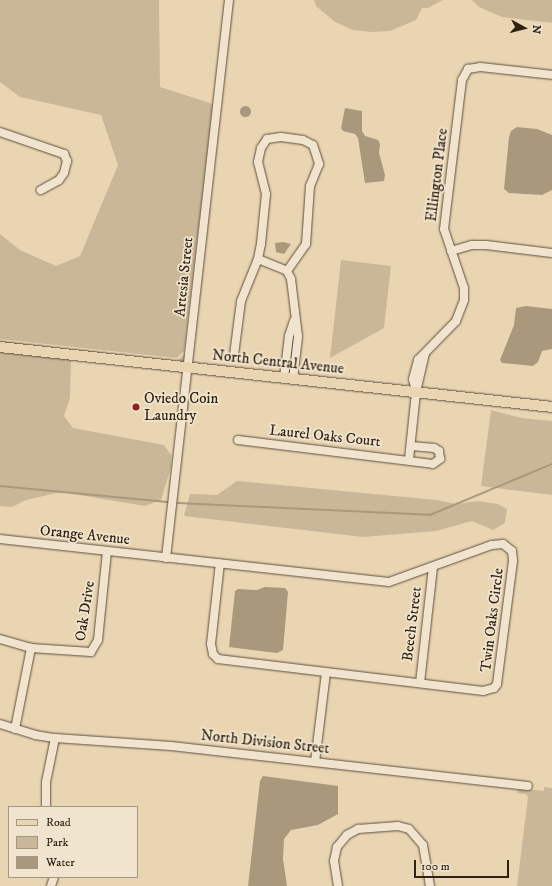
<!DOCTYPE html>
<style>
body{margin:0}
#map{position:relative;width:552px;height:886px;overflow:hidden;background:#ead5b3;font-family:"IM FELL DW Pica",serif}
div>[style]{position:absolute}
.green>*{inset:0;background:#cab797}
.water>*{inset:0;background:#aa987c}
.round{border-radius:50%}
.stream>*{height:2px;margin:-1px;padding:0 1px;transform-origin:1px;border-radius:1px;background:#aa987c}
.roads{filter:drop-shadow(0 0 1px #5e4f3a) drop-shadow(0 0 1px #5e4f3a)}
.minor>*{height:8px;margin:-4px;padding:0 4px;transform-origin:4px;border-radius:4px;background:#f1e4ce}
.major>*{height:10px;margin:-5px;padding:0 5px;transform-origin:5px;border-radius:5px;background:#ead5b3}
.dots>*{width:11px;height:11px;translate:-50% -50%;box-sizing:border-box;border:2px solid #f1e4ce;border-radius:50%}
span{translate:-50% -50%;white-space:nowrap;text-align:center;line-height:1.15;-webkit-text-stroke:3.5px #f1e4ce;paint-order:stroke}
.street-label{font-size:15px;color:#2f2211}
.poi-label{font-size:15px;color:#2f2211}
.left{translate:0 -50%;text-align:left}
.legend{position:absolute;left:8px;top:806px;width:130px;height:72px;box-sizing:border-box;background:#f1e4ce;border:1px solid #a39682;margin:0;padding:5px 7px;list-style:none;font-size:12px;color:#2f2211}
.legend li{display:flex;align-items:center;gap:8px;height:20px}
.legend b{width:20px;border:1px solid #a39682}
.north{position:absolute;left:504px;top:8px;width:40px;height:40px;-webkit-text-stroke:3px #f1e4ce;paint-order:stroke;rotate:97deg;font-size:11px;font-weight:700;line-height:16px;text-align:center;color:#2f2211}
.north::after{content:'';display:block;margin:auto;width:14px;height:18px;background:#2f2211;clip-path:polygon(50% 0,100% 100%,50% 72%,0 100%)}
.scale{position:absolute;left:414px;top:860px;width:95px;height:18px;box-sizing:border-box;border:2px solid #2f2211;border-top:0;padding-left:5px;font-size:12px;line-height:14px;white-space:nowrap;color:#2f2211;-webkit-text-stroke:3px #f1e4ce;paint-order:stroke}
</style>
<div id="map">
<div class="green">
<div style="clip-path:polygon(0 0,159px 0,160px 87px,213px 104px,184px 351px,177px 358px,0 339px,0 234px,20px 250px,56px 266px,80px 256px,118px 165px,101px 115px,20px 97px,0 82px)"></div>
<div style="clip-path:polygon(314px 0,443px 0,428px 8px,422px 8px,416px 20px,390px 31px,371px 32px,353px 30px,335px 22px,316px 6px)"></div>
<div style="clip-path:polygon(472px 0,552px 0,552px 23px,502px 17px,479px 7px)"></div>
<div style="clip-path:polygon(341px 260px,391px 266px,384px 328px,330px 358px)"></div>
<div style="clip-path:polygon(0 341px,177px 361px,185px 354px,184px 364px,0 344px)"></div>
<div style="clip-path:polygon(0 350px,71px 358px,70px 398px,64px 416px,73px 428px,164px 445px,171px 455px,171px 467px,161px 500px,145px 506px,61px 492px,26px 500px,12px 507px,0 506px)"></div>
<div style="clip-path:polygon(491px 410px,521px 418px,552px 421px,552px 495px,481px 486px)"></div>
<div style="clip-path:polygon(237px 481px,436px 500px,457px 504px,478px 501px,498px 504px,507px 509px,505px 523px,493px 530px,472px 521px,436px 531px,363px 537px,184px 516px,190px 494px,217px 495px)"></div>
<div style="clip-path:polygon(544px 787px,552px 788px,552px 886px,517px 886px,528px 797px,526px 794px,517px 793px,518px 788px,544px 791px)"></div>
</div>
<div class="water">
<div class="round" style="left:239.5px;top:105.5px;width:11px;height:11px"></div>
<div style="clip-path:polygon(345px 108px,362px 111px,362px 131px,365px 136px,378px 140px,380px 144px,379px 153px,385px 175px,384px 181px,365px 183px,358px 138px,355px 134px,343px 131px,341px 128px)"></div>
<div style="clip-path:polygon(517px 127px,537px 129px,552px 135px,552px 190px,542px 195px,509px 193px,504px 189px,509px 137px,511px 131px)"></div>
<div style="clip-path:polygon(283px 242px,291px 244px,284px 254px,276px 252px,275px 243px)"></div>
<div style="clip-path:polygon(526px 306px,552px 309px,552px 349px,542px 351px,538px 362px,533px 366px,502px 363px,500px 360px,514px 325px,516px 308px)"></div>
<div style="clip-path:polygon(265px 587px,285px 588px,288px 592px,283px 650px,277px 653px,229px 647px,235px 591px,238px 589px,257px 590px)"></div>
<div style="clip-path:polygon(263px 776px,338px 786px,338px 814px,318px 825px,291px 830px,284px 839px,283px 859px,287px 886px,248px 886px,260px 781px)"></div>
</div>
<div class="stream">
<div style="left:0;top:486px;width:168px;rotate:5.5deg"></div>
<div style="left:178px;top:503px;width:252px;rotate:2.7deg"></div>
<div style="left:430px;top:515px;width:132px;rotate:-22.7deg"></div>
</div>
<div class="roads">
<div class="minor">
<div style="left:0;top:132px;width:68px;rotate:19deg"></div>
<div style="left:64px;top:154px;width:8px;rotate:67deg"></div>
<div style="left:67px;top:161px;width:12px;rotate:104deg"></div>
<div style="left:64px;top:173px;width:9px;rotate:126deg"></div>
<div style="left:59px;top:180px;width:21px;rotate:151deg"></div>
<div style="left:451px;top:251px;width:22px;rotate:-16deg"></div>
<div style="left:472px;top:245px;width:14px"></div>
<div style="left:486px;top:245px;width:66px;rotate:6.9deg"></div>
<div style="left:258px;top:259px;width:31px;rotate:22deg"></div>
<div style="left:287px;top:271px;width:9px;rotate:63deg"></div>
<div style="left:291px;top:279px;width:58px;rotate:83.1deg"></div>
<div style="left:298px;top:337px;width:42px;rotate:96.8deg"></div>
<div style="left:234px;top:355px;width:54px;rotate:-82.6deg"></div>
<div style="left:241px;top:301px;width:45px;rotate:-68deg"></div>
<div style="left:258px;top:259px;width:15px;rotate:-79deg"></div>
<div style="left:261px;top:244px;width:50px;rotate:-84.3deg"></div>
<div style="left:266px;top:194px;width:33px;rotate:-104deg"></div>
<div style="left:258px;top:162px;width:14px;rotate:-78deg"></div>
<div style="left:261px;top:148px;width:11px;rotate:-56deg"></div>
<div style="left:267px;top:139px;width:14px;rotate:-8deg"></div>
<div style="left:281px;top:137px;width:22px;rotate:8deg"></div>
<div style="left:303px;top:140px;width:11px;rotate:27deg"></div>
<div style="left:313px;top:145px;width:20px;rotate:72deg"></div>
<div style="left:319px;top:164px;width:24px;rotate:112deg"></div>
<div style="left:310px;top:186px;width:58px;rotate:93.9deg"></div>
<div style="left:306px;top:244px;width:33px;rotate:125deg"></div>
<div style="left:284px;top:378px;width:42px;rotate:-83.2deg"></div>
<div style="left:289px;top:336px;width:16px;rotate:-72deg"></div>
<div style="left:416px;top:392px;width:13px;rotate:-103deg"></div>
<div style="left:413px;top:379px;width:20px;rotate:-75deg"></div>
<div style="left:418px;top:360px;width:54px;rotate:-45.7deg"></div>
<div style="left:456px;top:321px;width:22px;rotate:-69deg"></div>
<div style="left:464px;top:300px;width:12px;rotate:-90deg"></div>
<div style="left:464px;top:288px;width:62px;rotate:-108.7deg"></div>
<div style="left:444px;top:229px;width:150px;rotate:-83.1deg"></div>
<div style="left:462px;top:80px;width:13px;rotate:-61deg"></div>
<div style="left:468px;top:69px;width:12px;rotate:-9deg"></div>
<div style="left:480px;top:67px;width:72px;rotate:6.3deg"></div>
<div style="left:238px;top:440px;width:196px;rotate:7deg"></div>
<div style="left:433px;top:464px;width:9px;rotate:-36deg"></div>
<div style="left:440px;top:459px;width:8px;rotate:-97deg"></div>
<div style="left:439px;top:451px;width:6px;rotate:-149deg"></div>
<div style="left:434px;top:448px;width:23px;rotate:-175deg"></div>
<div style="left:409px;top:459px;width:67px;rotate:-84deg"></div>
<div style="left:416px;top:392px;width:39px;rotate:-77deg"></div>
<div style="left:0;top:539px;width:391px;rotate:6.3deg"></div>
<div style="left:389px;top:582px;width:109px;rotate:-19.8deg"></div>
<div style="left:492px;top:545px;width:11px;rotate:-5deg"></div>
<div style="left:503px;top:544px;width:11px;rotate:38deg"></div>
<div style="left:512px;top:551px;width:10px;rotate:84deg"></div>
<div style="left:513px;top:561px;width:124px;rotate:97.4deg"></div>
<div style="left:497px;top:684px;width:5px;rotate:127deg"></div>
<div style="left:494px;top:688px;width:11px;rotate:165deg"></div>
<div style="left:483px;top:691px;width:267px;rotate:-173.1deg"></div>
<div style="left:218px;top:659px;width:7px;rotate:-135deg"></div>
<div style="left:213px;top:654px;width:10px;rotate:-101deg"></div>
<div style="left:211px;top:644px;width:81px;rotate:-83.7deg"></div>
<div style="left:166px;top:558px;width:562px;rotate:-83.56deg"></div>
<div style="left:0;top:639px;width:32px;rotate:16deg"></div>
<div style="left:31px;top:648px;width:60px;rotate:3.8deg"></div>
<div style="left:91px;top:652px;width:14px;rotate:-60deg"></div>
<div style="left:98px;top:640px;width:88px;rotate:-84.2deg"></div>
<div style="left:420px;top:683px;width:116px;rotate:-83.6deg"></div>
<div style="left:0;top:724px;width:37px;rotate:17deg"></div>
<div style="left:35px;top:735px;width:20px;rotate:9deg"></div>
<div style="left:55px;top:738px;width:116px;rotate:3.9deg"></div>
<div style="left:171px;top:746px;width:359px;rotate:6.4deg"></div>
<div style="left:15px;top:729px;width:83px;rotate:-78.8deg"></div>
<div style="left:315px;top:762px;width:90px;rotate:-83deg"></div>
<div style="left:46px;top:807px;width:25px;rotate:-90deg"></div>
<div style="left:46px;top:782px;width:45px;rotate:-78.4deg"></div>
<div style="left:51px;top:886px;width:9px;rotate:-72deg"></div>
<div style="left:338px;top:886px;width:25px;rotate:-99deg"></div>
<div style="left:334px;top:861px;width:14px;rotate:-78deg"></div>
<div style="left:337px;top:847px;width:16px;rotate:-50deg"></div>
<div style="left:347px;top:835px;width:13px;rotate:-29deg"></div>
<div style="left:358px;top:829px;width:40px;rotate:-4.3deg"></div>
<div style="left:398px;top:826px;width:11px;rotate:15deg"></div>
<div style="left:409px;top:829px;width:21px;rotate:49deg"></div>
<div style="left:423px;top:845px;width:42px;rotate:80.3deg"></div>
</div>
<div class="major">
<div style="left:0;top:347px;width:555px;rotate:6.2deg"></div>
</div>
</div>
<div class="dots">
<div style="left:136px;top:407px;background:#8f2418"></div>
</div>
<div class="street-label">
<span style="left:437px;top:175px;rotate:-83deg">Ellington Place</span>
<span style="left:184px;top:277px;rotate:-84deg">Artesia Street</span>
<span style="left:278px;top:362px;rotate:6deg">North Central Avenue</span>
<span style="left:325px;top:436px;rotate:6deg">Laurel Oaks Court</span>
<span style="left:85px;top:535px;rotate:6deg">Orange Avenue</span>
<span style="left:85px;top:611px;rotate:-81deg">Oak Drive</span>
<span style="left:492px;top:620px;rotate:-83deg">Twin Oaks Circle</span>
<span style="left:412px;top:624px;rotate:-83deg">Beech Street</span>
<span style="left:265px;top:742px;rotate:6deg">North Division Street</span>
</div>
<div class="poi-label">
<span class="left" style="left:144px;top:407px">Oviedo Coin<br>Laundry</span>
</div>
<ul class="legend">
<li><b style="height:5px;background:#ead5b3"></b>Road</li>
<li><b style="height:11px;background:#cab797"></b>Park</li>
<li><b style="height:11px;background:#aa987c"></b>Water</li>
</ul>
<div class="north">N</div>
<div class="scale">100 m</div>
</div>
